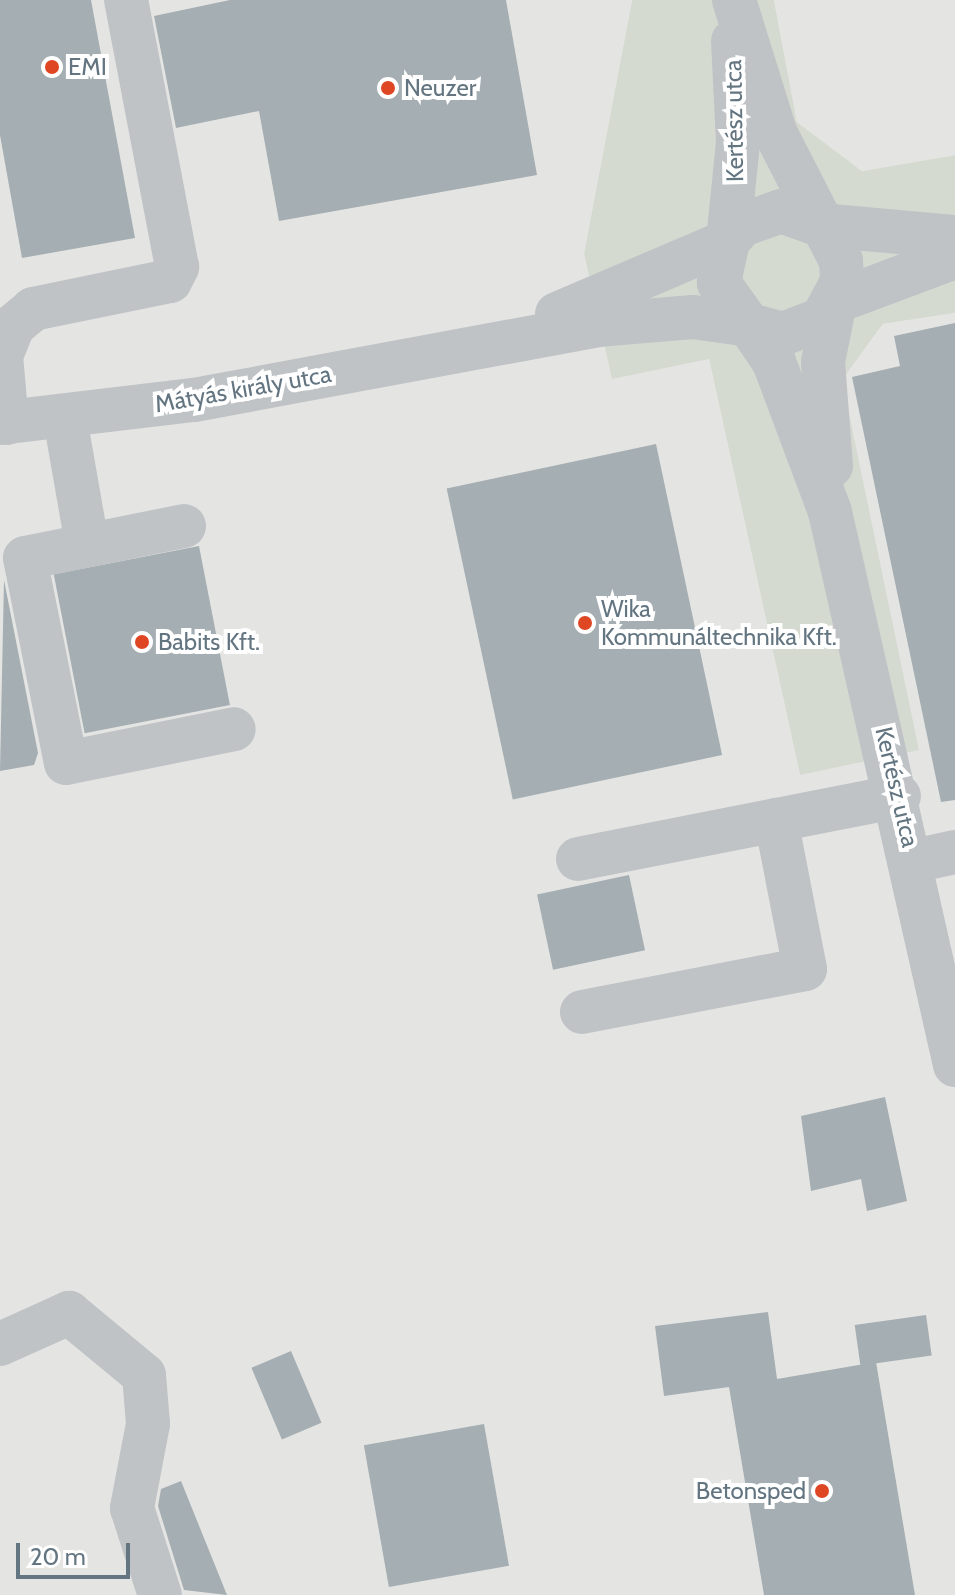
<!DOCTYPE html>
<meta charset="utf-8">
<style>
body{margin:0}
#map{position:relative;width:955px;height:1595px;overflow:hidden;background:#f4f4ef;font-family:Cabin,sans-serif}
div>[style]{position:absolute}
.built>*{inset:0;background:#e4e5e3}
.green>*{inset:0;background:#d5dad1}
.building>*{inset:0;background:#a5aeb2;transform-origin:0 0}
.minor>*{height:44px;margin:-22px;padding:0 22px;transform-origin:22px;border-radius:22px;background:#bfc3c6}
.dots>*{width:22px;height:22px;translate:-50% -50%;box-sizing:border-box;border:4px solid #fff;border-radius:50%}
span{translate:-50% -50%;white-space:nowrap;text-align:center;line-height:1.15;-webkit-text-stroke:8px #fff;paint-order:stroke}
.poi-label{font-size:24px;color:#637580}
.left{translate:0 -50%;text-align:left}
.right{translate:-100% -50%;text-align:right}
.street-label{font-size:24px;color:#637580}
.scale{position:absolute;left:16px;top:1543px;width:114px;height:36px;box-sizing:border-box;border:4px solid #637580;border-top:0;padding-left:10px;font-size:24px;line-height:28px;white-space:nowrap;color:#637580;-webkit-text-stroke:6px #fff;paint-order:stroke}
</style>
<div id="map">
<div class="built">
<div style="clip-path:polygon(0 0,632px 0,584px 253px,709px 359px,800px 775px,842px 380px,883px 324px,955px 313px,955px 1595px,0 1595px)"></div>
<div style="clip-path:polygon(774px 0,955px 0,955px 155px,862px 171px,797px 122px)"></div>
</div>
<div class="green">
<div style="clip-path:polygon(632px 0,774px 0,797px 122px,862px 171px,955px 155px,955px 313px,883px 324px,842px 380px,919px 750px,800px 775px,709px 359px,612px 379px,584px 253px)"></div>
</div>
<div class="building">
<div style="clip-path:polygon(0 0,91px 0,135px 238px,22px 258px,0 135px)"></div>
<div style="clip-path:polygon(230px 0,506px 0,537px 175px,279px 221px,259px 111px,176px 128px,154px 16px)"></div>
<div style="clip-path:polygon(955px 323px,955px 800px,941px 802px,852px 377px,900px 366px,894px 336px)"></div>
<div style="left:656px;top:444px;width:318px;height:214px;rotate:78deg"></div>
<div style="left:199px;top:546px;width:162px;height:148px;rotate:79deg"></div>
<div style="clip-path:polygon(4px 580px,38px 753px,34px 765px,0 771px)"></div>
<div style="left:629px;top:875px;width:77px;height:94px;rotate:78deg"></div>
<div style="clip-path:polygon(885px 1097px,907px 1201px,867px 1211px,861px 1179px,811px 1191px,801px 1116px)"></div>
<div style="clip-path:polygon(768px 1312px,777px 1379px,876px 1362px,915px 1595px,764px 1595px,729px 1387px,664px 1396px,655px 1326px)"></div>
<div style="left:926px;top:1315px;width:41px;height:72px;rotate:82deg"></div>
<div style="left:291px;top:1351px;width:78px;height:43px;rotate:67deg"></div>
<div style="left:484px;top:1424px;width:144px;height:122px;rotate:80deg"></div>
<div style="clip-path:polygon(181px 1481px,227px 1595px,184px 1590px,158px 1506px,161px 1489px)"></div>
</div>
<div class="minor">
<div style="left:734px;top:0;width:138px;rotate:72.7deg"></div>
<div style="left:775px;top:132px;width:145px;rotate:62.9deg"></div>
<div style="left:841px;top:261px;width:21px;rotate:87deg"></div>
<div style="left:842px;top:282px;width:42px;rotate:118.4deg"></div>
<div style="left:822px;top:319px;width:42px;rotate:159deg"></div>
<div style="left:783px;top:334px;width:35px;rotate:-165deg"></div>
<div style="left:749px;top:325px;width:52px;rotate:-125.5deg"></div>
<div style="left:719px;top:283px;width:43px;rotate:-77.9deg"></div>
<div style="left:728px;top:241px;width:21px;rotate:-49deg"></div>
<div style="left:742px;top:225px;width:41px;rotate:-19.7deg"></div>
<div style="left:781px;top:211px;width:41px;rotate:19.7deg"></div>
<div style="left:820px;top:225px;width:136px;rotate:5.1deg"></div>
<div style="left:557px;top:314px;width:186px;rotate:-23.1deg"></div>
<div style="left:728px;top:241px;width:99px;rotate:-84.2deg"></div>
<div style="left:738px;top:143px;width:102px;rotate:-92.8deg"></div>
<div style="left:65px;top:418px;width:128px;rotate:80.1deg"></div>
<div style="left:0;top:423px;width:195px;rotate:-6.8deg"></div>
<div style="left:194px;top:400px;width:410px;rotate:-10.5deg"></div>
<div style="left:597px;top:325px;width:96px;rotate:-4.8deg"></div>
<div style="left:693px;top:317px;width:57px;rotate:8.1deg"></div>
<div style="left:749px;top:325px;width:45px;rotate:56deg"></div>
<div style="left:774px;top:362px;width:160px;rotate:69.5deg"></div>
<div style="left:830px;top:512px;width:567px;rotate:77.26deg"></div>
<div style="left:7px;top:423px;width:67px;rotate:-95.1deg"></div>
<div style="left:1px;top:356px;width:32px;rotate:-68deg"></div>
<div style="left:13px;top:326px;width:26px;rotate:-40deg"></div>
<div style="left:33px;top:309px;width:140px;rotate:-11.6deg"></div>
<div style="left:170px;top:281px;width:16px;rotate:-63deg"></div>
<div style="left:177px;top:267px;width:272px;rotate:-100.8deg"></div>
<div style="left:831px;top:466px;width:104px;rotate:-94.4deg"></div>
<div style="left:823px;top:362px;width:61px;rotate:-78.7deg"></div>
<div style="left:835px;top:302px;width:128px;rotate:-20.6deg"></div>
<div style="left:184px;top:526px;width:162px;rotate:168.6deg"></div>
<div style="left:25px;top:558px;width:209px;rotate:78.7deg"></div>
<div style="left:66px;top:763px;width:171px;rotate:-11.4deg"></div>
<div style="left:578px;top:859px;width:327px;rotate:-11.1deg"></div>
<div style="left:914px;top:861px;width:42px;rotate:-12.4deg"></div>
<div style="left:582px;top:1012px;width:227px;rotate:-10.9deg"></div>
<div style="left:805px;top:969px;width:152px;rotate:-101deg"></div>
<div style="left:0;top:1344px;width:76px;rotate:-24.2deg"></div>
<div style="left:69px;top:1313px;width:97px;rotate:39.6deg"></div>
<div style="left:144px;top:1375px;width:49px;rotate:85.3deg"></div>
<div style="left:148px;top:1424px;width:86px;rotate:100.8deg"></div>
<div style="left:132px;top:1508px;width:91px;rotate:72.2deg"></div>
</div>
<div class="dots">
<div style="left:52px;top:67px;background:#df4624"></div>
<div style="left:388px;top:88px;background:#df4624"></div>
<div style="left:585px;top:623px;background:#df4624"></div>
<div style="left:142px;top:642px;background:#df4624"></div>
<div style="left:822px;top:1491px;background:#df4624"></div>
</div>
<div class="poi-label">
<span class="left" style="left:68px;top:67px">EMI</span>
<span class="left" style="left:404px;top:88px">Neuzer</span>
<span class="left" style="left:601px;top:623px">Wika<br>Kommunáltechnika Kft.</span>
<span class="left" style="left:158px;top:642px">Babits Kft.</span>
<span class="right" style="left:806px;top:1491px">Betonsped</span>
</div>
<div class="street-label">
<span style="left:734px;top:121px;rotate:-91deg">Kertész utca</span>
<span style="left:243px;top:389px;rotate:-10deg">Mátyás király utca</span>
<span style="left:897px;top:787px;rotate:77deg">Kertész utca</span>
</div>
<div class="scale">20 m</div>
</div>
